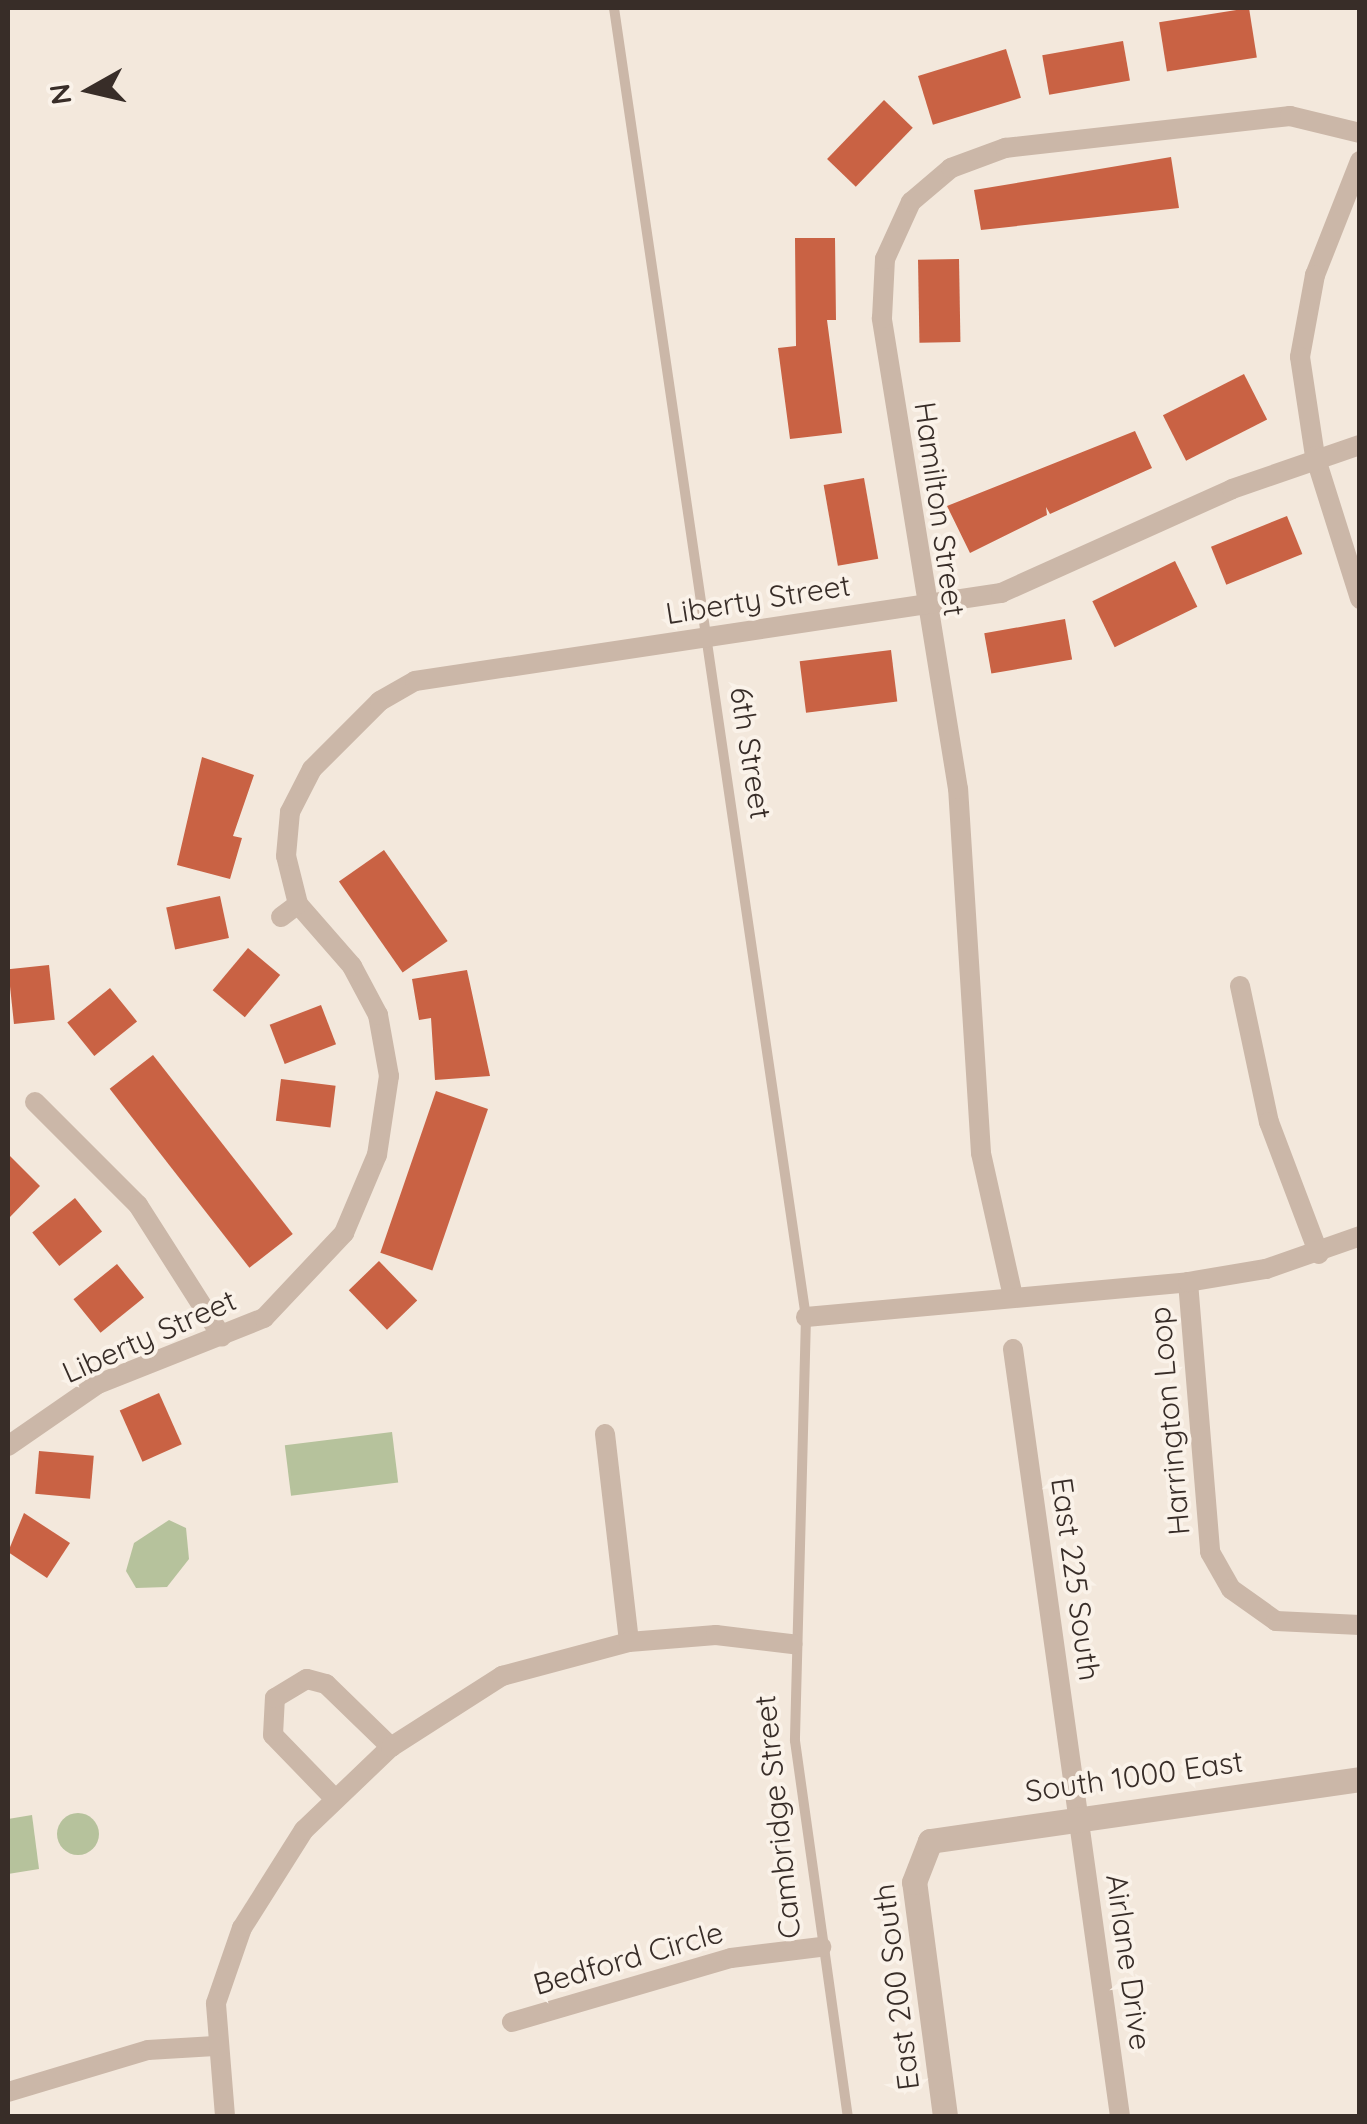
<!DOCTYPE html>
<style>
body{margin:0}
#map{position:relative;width:1367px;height:2124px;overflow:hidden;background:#f3e8dc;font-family:Quicksand,sans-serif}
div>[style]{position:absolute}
.green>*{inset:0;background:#b6c29c;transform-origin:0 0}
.round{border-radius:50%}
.building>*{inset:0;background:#c96244;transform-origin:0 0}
.service>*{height:10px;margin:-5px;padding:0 5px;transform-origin:5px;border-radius:5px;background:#cbb7a8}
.minor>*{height:20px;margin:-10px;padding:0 10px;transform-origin:10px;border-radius:10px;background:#cbb7a8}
.tertiary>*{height:25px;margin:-12.5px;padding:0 12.5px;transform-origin:12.5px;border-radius:12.5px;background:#cbb7a8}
span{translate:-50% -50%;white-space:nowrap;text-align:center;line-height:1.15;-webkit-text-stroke:8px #faf2e9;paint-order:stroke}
.street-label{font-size:30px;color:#382d28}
.frame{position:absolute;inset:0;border:10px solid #382d28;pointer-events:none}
.north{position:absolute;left:40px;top:40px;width:100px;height:100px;-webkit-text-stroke:8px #faf2e9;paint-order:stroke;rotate:262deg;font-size:28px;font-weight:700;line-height:40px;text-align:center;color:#382d28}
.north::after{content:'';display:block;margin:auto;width:35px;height:45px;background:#382d28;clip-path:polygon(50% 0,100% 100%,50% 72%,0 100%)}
</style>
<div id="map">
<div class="green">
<div style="left:392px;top:1432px;width:51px;height:108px;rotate:83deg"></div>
<div style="clip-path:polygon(169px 1520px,186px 1528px,189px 1559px,167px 1587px,136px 1588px,126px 1571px,134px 1543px)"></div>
<div class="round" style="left:57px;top:1813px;width:42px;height:42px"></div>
<div style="clip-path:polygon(32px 1815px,39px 1869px,8px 1874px,8px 1819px)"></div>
</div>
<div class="building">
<div style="left:1249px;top:8px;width:50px;height:91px;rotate:81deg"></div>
<div style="left:1123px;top:41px;width:40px;height:82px;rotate:80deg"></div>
<div style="left:1006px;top:49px;width:51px;height:92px;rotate:73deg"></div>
<div style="left:884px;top:100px;width:40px;height:82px;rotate:44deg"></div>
<div style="clip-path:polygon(1171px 157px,1179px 208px,981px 230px,974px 190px)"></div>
<div style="clip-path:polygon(795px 238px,835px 238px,836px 320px,827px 320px,842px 433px,790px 439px,778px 348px,796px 346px)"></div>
<div style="left:959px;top:259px;width:83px;height:41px;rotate:89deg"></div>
<div style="left:1244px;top:374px;width:51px;height:91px;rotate:63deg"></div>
<div style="clip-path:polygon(1135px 431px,1152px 468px,1050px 514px,1046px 507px,1047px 515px,970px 553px,947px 506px)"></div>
<div style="left:864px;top:478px;width:82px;height:41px;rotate:80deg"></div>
<div style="left:1287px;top:516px;width:41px;height:82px;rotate:68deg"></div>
<div style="left:1175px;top:561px;width:51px;height:92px;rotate:64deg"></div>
<div style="left:1065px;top:619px;width:41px;height:82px;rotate:80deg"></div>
<div style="left:891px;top:650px;width:52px;height:92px;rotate:83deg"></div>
<div style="clip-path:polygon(202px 757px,254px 775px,233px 836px,242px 838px,230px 879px,177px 865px)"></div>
<div style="left:384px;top:850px;width:111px;height:55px;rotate:55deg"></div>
<div style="left:220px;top:896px;width:43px;height:55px;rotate:78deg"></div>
<div style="left:248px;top:948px;width:42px;height:55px;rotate:40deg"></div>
<div style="left:49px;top:965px;width:55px;height:41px;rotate:84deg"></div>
<div style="clip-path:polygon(467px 970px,490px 1076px,435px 1080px,431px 1018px,419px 1020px,412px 979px)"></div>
<div style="left:110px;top:988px;width:43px;height:55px;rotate:51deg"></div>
<div style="left:321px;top:1005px;width:42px;height:55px;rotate:69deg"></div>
<div style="left:153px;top:1055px;width:227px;height:55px;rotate:52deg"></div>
<div style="left:281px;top:1079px;width:55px;height:42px;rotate:7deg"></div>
<div style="left:436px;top:1091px;width:55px;height:171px;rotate:19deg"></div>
<div style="clip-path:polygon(8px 1154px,40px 1186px,8px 1219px)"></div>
<div style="left:75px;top:1198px;width:43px;height:55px;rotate:51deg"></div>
<div style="left:379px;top:1261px;width:55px;height:42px;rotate:46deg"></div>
<div style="left:117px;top:1264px;width:43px;height:56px;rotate:51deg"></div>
<div style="left:159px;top:1393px;width:56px;height:43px;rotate:66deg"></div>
<div style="left:39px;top:1451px;width:55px;height:43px;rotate:5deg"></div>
<div style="clip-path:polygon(24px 1513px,70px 1543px,47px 1578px,8px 1552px)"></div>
</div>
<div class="service">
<div style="left:614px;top:8px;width:1323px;rotate:81.66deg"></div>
<div style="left:806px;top:1317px;width:424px;rotate:91.5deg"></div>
<div style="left:795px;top:1741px;width:379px;rotate:82deg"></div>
</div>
<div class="minor">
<div style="left:1360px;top:161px;width:123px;rotate:111.5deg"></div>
<div style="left:1315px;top:275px;width:83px;rotate:100.4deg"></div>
<div style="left:1300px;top:357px;width:100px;rotate:81.4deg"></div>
<div style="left:1315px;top:456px;width:150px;rotate:72.5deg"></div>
<div style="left:281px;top:917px;width:21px;rotate:-37deg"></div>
<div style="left:1240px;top:986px;width:139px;rotate:78deg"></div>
<div style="left:1269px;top:1122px;width:141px;rotate:69.3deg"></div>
<div style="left:35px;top:1102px;width:146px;rotate:45deg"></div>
<div style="left:138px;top:1205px;width:156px;rotate:57.5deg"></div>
<div style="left:1188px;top:1282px;width:271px;rotate:85.3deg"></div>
<div style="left:1210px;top:1552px;width:43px;rotate:60.4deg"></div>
<div style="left:1231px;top:1589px;width:55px;rotate:35.4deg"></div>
<div style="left:1276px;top:1621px;width:84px;rotate:2.7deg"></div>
<div style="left:1012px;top:1292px;width:142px;rotate:-102.6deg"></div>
<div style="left:981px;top:1153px;width:365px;rotate:-93.6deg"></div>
<div style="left:958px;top:789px;width:477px;rotate:-99.2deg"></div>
<div style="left:882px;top:318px;width:59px;rotate:-87.1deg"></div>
<div style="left:885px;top:259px;width:63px;rotate:-65.5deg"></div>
<div style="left:911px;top:202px;width:52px;rotate:-40.4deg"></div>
<div style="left:951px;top:168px;width:58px;rotate:-20.3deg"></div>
<div style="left:1005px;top:148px;width:287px;rotate:-6.4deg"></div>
<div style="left:1290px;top:116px;width:72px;rotate:13.7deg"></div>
<div style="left:806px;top:1317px;width:384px;rotate:-5.2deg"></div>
<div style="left:1188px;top:1282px;width:79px;rotate:-9.5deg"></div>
<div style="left:1266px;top:1269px;width:100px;rotate:-19.3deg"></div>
<div style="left:1013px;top:1349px;width:774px;rotate:82.06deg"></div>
<div style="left:605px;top:1434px;width:209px;rotate:83.4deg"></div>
<div style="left:8px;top:1446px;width:109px;rotate:-34.6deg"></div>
<div style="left:98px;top:1384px;width:179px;rotate:-21.7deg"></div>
<div style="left:264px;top:1318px;width:117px;rotate:-46.7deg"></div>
<div style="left:344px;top:1233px;width:85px;rotate:-67.1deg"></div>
<div style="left:377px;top:1155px;width:80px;rotate:-81.4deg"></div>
<div style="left:389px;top:1076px;width:62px;rotate:-100.2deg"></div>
<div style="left:378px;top:1015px;width:55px;rotate:-118deg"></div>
<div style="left:352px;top:966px;width:82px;rotate:-131.1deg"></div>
<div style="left:298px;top:904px;width:49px;rotate:-104deg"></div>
<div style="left:286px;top:856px;width:44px;rotate:-84.8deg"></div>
<div style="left:290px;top:812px;width:48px;rotate:-62.9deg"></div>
<div style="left:312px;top:769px;width:96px;rotate:-45deg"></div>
<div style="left:380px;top:701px;width:40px;rotate:-29.7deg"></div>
<div style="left:415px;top:681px;width:593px;rotate:-8.54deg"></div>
<div style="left:1001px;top:593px;width:253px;rotate:-24.2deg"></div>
<div style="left:1232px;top:489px;width:135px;rotate:-19deg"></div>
<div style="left:335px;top:1799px;width:89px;rotate:-134.1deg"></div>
<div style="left:273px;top:1735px;width:37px;rotate:-87deg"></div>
<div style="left:275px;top:1698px;width:37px;rotate:-31deg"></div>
<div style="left:307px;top:1679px;width:20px;rotate:15deg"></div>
<div style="left:326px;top:1684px;width:91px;rotate:44.1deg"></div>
<div style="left:512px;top:2022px;width:228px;rotate:-16.3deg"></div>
<div style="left:731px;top:1958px;width:91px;rotate:-7deg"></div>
<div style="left:8px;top:2092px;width:146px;rotate:-16.7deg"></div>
<div style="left:148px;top:2050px;width:67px;rotate:-3.4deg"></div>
<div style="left:225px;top:2116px;width:113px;rotate:-94.6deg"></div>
<div style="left:216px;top:2003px;width:79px;rotate:-70.9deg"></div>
<div style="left:242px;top:1928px;width:116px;rotate:-57.7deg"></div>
<div style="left:304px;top:1830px;width:120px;rotate:-43.7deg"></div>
<div style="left:391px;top:1747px;width:132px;rotate:-32.6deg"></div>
<div style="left:502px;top:1676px;width:131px;rotate:-15deg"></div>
<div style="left:629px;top:1642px;width:87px;rotate:-4.6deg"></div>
<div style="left:716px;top:1635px;width:77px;rotate:6.8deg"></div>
</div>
<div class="tertiary">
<div style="left:945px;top:2116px;width:236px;rotate:-97.5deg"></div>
<div style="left:914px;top:1882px;width:44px;rotate:-68.7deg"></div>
<div style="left:930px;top:1841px;width:434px;rotate:-8.2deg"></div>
</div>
<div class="street-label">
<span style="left:940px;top:509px;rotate:82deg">Hamilton Street</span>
<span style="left:758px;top:599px;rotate:-9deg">Liberty Street</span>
<span style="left:751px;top:753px;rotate:81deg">6th Street</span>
<span style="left:149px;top:1336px;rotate:-24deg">Liberty Street</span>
<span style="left:1169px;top:1421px;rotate:-95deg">Harrington Loop</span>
<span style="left:1076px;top:1579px;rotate:82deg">East 225 South</span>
<span style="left:1134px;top:1776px;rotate:-8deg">South 1000 East</span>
<span style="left:777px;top:1817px;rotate:-96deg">Cambridge Street</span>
<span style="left:628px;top:1958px;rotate:-16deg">Bedford Circle</span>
<span style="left:1129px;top:1962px;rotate:82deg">Airlane Drive</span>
<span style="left:896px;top:1987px;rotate:-97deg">East 200 South</span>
</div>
<div class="frame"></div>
<div class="north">N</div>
</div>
